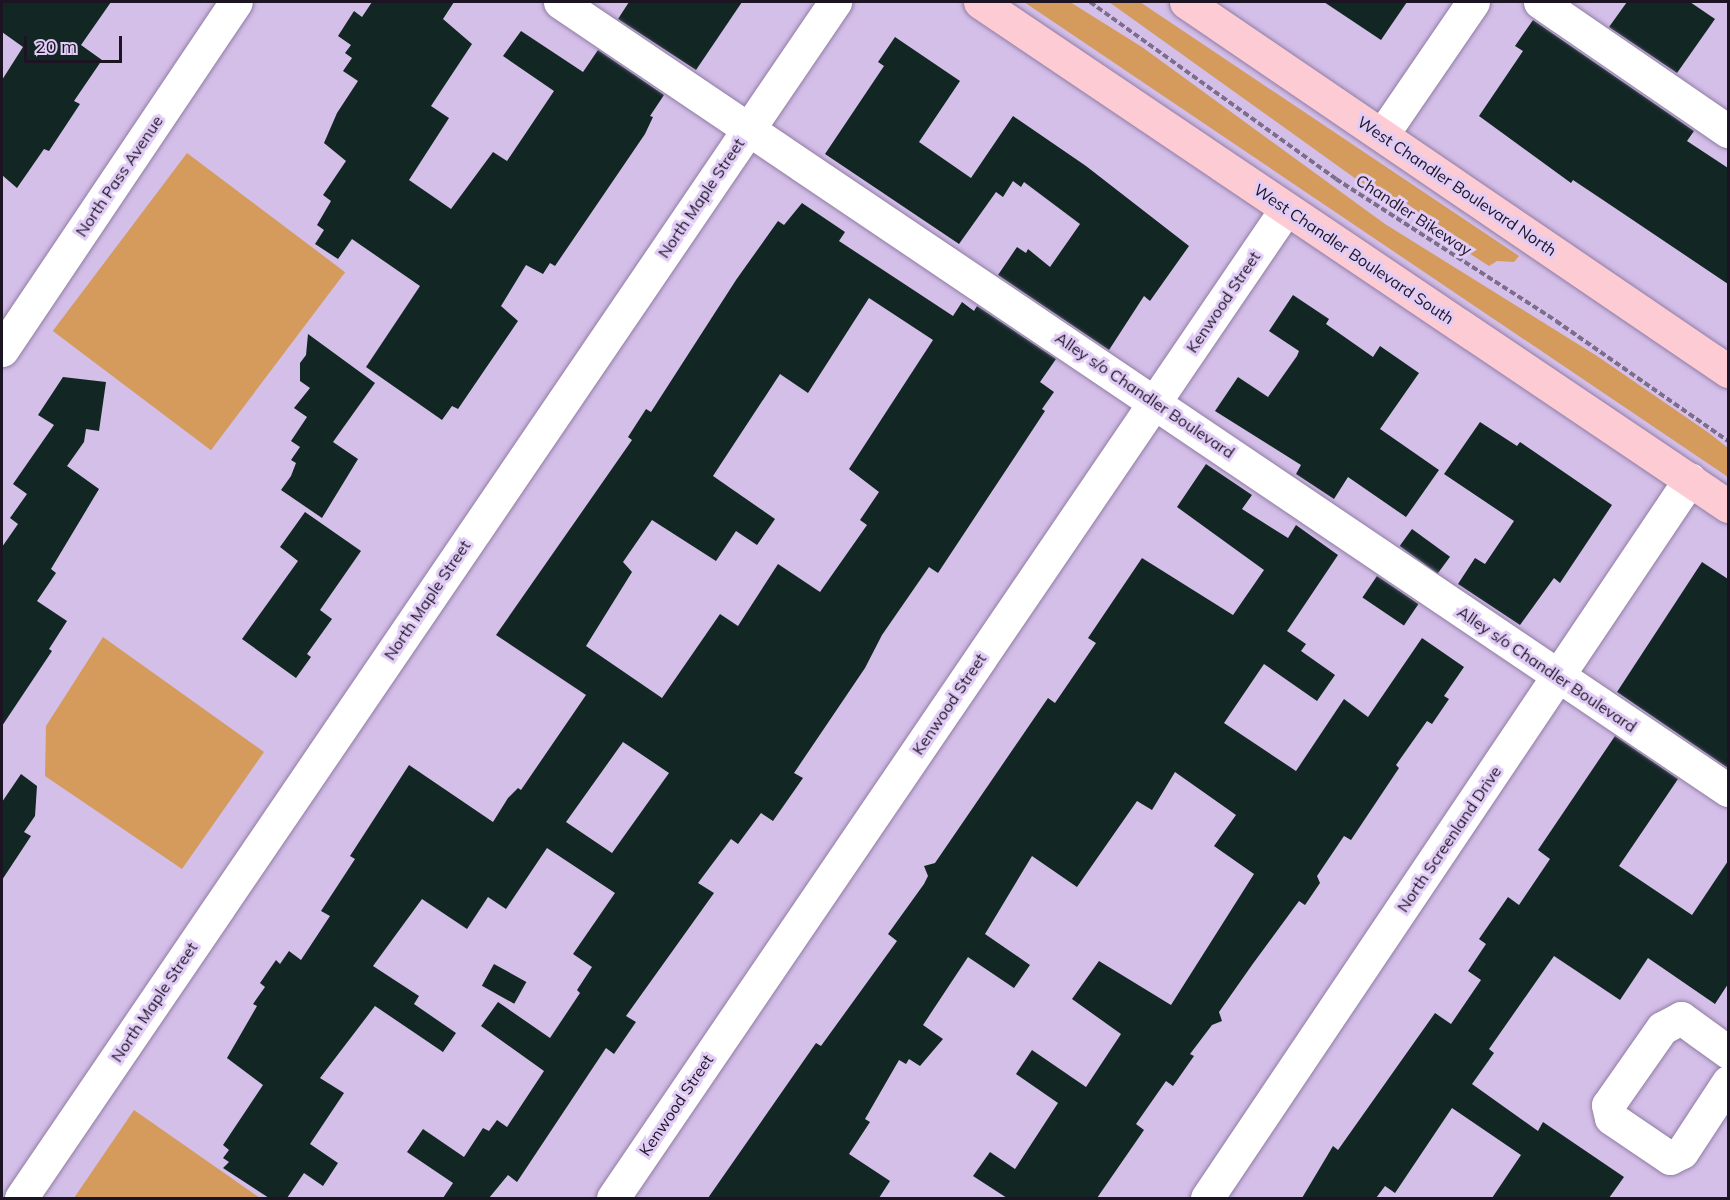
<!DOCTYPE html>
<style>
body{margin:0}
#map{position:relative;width:1730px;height:1200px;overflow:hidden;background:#d4bfe9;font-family:Mulish,sans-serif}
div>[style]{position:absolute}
.green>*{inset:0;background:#d49b5d;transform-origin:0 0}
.building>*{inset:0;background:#122624;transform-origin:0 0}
.path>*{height:4px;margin-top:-2px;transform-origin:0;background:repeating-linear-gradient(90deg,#7c6d8b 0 6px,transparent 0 9px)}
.roads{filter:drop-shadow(0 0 2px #8f7ca3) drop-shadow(0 0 2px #8f7ca3)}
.minor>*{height:33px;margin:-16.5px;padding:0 16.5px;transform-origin:16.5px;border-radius:16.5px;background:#fff}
.major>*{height:33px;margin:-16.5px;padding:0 16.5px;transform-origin:16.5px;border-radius:16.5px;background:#fccbd4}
span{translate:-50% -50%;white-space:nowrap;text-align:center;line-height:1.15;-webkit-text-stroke:6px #e1ccf6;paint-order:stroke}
.street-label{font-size:16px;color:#1c1423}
.frame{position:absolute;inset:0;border:3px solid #1c1423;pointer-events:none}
.scale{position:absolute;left:24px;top:36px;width:98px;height:27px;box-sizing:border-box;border:3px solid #1c1423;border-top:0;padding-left:8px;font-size:18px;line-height:21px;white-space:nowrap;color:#1c1423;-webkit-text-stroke:4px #e1ccf6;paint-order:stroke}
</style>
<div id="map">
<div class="green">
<div style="clip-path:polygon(1024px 2px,1070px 2px,1142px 47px,1385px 224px,1597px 356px,1709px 433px,1728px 448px,1728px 477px)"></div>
<div style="clip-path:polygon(1109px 2px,1140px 2px,1519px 256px,1514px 262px,1497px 261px,1489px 266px,1370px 189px)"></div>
<div style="left:187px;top:153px;width:198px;height:223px;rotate:37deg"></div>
<div style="clip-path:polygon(103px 637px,264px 752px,182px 869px,45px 776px,46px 726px)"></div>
<div style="clip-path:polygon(134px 1110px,260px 1198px,74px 1198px)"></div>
</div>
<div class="building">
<div style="clip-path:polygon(2px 2px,111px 2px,81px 45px,102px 60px,74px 101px,80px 104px,49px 151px,44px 149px,17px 188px,2px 175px,2px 80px,23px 47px,2px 32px)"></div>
<div style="clip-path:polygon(372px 2px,454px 2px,443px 19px,472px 44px,431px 106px,449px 118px,409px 180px,451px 209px,493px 152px,507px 161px,554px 91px,503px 56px,521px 31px,583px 72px,598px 50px,664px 95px,650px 116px,653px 117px,645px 134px,555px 266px,550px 263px,543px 274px,526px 265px,501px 306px,518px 321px,458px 409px,452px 406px,442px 420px,366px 367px,420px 286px,352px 239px,338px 259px,315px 244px,324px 230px,317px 225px,331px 201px,323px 195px,346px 161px,324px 143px,337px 113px,358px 81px,343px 71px,352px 58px,345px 53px,351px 45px,338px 36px,354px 11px,362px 17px)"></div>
<div style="clip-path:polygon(629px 2px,742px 2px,696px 70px,618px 19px)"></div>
<div style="clip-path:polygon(1324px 2px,1407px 2px,1381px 40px)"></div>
<div style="clip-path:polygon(1627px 2px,1690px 2px,1715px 19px,1677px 73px,1609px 27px)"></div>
<div style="clip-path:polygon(1533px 20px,1694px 131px,1687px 141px,1728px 168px,1728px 284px,1606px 202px,1573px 180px,1571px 183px,1479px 116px,1523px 51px,1515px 46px)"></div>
<div style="clip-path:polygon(895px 37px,960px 81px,919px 142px,971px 178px,1013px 116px,1086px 166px,1189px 246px,1150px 301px,1144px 296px,1109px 350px,998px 275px,1017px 247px,1026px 253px,1028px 249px,1050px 267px,1080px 224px,1024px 182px,1021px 187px,1013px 181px,1003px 197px,996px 192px,959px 244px,825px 154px,884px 66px,878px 62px)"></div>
<div style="clip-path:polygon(evenodd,802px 203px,845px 232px,839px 241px,953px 316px,962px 302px,974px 311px,977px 306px,1056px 359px,1040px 382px,1054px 392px,1042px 409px,1045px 411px,938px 573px,929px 567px,882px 635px,865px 668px,794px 773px,803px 778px,773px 821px,761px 813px,738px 844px,731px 839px,698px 883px,714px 893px,626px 1016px,636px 1022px,614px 1054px,606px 1048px,517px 1182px,508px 1175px,489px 1198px,443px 1198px,453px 1183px,407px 1152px,423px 1129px,464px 1157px,483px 1128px,489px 1131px,497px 1120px,507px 1127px,544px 1071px,481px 1026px,498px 1002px,550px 1038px,580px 993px,577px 990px,592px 967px,573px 954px,615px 893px,547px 848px,506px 909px,488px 897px,467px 929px,422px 899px,373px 966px,419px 996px,414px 1004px,456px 1033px,443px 1052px,375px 1006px,320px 1078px,344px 1093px,310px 1144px,338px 1163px,323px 1186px,304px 1173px,287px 1198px,269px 1198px,223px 1168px,229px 1162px,223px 1158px,229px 1150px,223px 1145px,263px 1085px,227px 1058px,257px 1006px,253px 1004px,265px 987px,260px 983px,276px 960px,280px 964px,289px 951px,301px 960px,330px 916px,321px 911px,355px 859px,350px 856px,409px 765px,493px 822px,508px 798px,518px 788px,521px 790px,586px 695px,496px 635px,632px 440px,628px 437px,646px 409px,651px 412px,736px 280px,778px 221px,784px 225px,802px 203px,869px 298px,933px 340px,849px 469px,879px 492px,860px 520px,867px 525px,820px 592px,778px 564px,738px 626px,720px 614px,662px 698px,586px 646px,632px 572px,623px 562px,652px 520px,716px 561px,736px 531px,757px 545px,775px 519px,713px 476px,780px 374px,808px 393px,869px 298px,802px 203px,623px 742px,669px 773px,612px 853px,566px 822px,623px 742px)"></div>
<div style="clip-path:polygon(1293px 295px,1329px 319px,1326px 324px,1373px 357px,1380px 346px,1419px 373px,1380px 429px,1439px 470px,1406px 517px,1348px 477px,1334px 499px,1296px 474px,1301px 465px,1215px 411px,1238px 377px,1268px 397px,1297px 356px,1299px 351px,1269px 331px)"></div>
<div style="clip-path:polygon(308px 334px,375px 383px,333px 442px,358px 459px,322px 518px,281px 490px,291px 476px,296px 463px,291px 460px,300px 447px,291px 441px,307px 417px,294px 408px,310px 388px,300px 381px,300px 363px,306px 355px)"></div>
<div style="clip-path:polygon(63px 377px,106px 382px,99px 431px,86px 429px,84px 442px,67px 466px,99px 489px,51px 569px,56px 573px,37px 601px,67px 621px,49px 649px,52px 651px,2px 726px,2px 547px,18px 524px,10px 518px,27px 494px,13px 484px,54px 425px,38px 415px)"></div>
<div style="clip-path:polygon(1480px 422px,1517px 446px,1520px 442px,1612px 505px,1560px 583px,1554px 578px,1520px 625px,1458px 584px,1475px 558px,1485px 564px,1514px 521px,1444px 474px)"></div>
<div style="clip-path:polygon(1206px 464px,1252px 495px,1242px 509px,1288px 538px,1296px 525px,1338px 555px,1287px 631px,1306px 644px,1301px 651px,1335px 675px,1317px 701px,1264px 664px,1224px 723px,1296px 771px,1344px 699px,1368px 717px,1422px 638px,1464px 667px,1444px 696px,1449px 699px,1432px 724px,1427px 721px,1396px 765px,1399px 768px,1351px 840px,1344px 836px,1317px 876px,1320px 883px,1305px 905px,1299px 901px,1252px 965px,1219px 1012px,1222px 1021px,1212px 1025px,1190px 1054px,1194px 1056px,1173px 1086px,1166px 1081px,1136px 1124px,1144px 1130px,1097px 1198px,1007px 1198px,973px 1176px,990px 1152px,1015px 1169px,1058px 1103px,1016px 1074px,1032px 1050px,1086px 1087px,1121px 1034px,1072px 999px,1099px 961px,1171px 1005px,1254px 874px,1214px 846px,1236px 815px,1175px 772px,1152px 810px,1137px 801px,1077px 887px,1032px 856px,985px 934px,1030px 965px,1014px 988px,968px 957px,923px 1025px,943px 1039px,920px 1066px,909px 1059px,906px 1064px,899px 1060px,865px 1119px,870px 1122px,849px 1154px,890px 1181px,879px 1198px,708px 1198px,816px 1043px,821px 1046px,897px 941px,888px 934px,924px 884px,928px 876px,924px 866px,935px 863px,1048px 698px,1055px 703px,1096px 643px,1088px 638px,1142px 558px,1233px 615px,1264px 570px,1177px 507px)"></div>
<div style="clip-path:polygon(305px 512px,361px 551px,320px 610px,332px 619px,307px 654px,311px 657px,296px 678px,242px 639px,298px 561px,280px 547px)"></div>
<div style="left:1412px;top:529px;width:47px;height:21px;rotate:36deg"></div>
<div style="clip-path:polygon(1702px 562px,1728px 579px,1728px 768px,1617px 692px)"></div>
<div style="left:1377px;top:576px;width:50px;height:26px;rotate:34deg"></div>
<div style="clip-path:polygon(1615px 736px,1678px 779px,1619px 866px,1692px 915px,1728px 861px,1728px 984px,1715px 1004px,1648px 958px,1620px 1000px,1554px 956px,1489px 1049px,1494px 1053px,1472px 1084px,1538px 1131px,1543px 1122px,1624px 1177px,1609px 1198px,1492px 1198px,1521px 1155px,1452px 1108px,1395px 1193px,1385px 1186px,1376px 1198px,1302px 1198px,1333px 1146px,1338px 1150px,1435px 1013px,1451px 1024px,1481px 980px,1468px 971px,1486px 944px,1479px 939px,1508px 897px,1519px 905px,1550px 859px,1538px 850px)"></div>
<div style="clip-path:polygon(21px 774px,37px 786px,35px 816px,24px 832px,31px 836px,2px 880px,2px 802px)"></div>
<div style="left:494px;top:964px;width:37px;height:25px;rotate:29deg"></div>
</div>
<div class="path">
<div style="left:1090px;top:2px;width:303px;rotate:35.7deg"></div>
<div style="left:1336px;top:179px;width:262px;rotate:32.8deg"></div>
<div style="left:1556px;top:321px;width:210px;rotate:34.9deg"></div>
</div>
<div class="roads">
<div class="minor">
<div style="left:560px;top:2px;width:1409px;rotate:34.01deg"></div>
<div style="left:1540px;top:2px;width:228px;rotate:34.5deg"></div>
<div style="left:1382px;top:135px;width:161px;rotate:-55.6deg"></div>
<div style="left:2px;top:350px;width:419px;rotate:-56.1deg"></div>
<div style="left:1728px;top:1052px;width:58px;rotate:-144.1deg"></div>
<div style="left:1681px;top:1018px;width:21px;rotate:152deg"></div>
<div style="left:1662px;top:1028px;width:94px;rotate:125deg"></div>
<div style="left:1608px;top:1105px;width:13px;rotate:77deg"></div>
<div style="left:1611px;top:1118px;width:71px;rotate:34.1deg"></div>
<div style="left:1670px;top:1158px;width:13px;rotate:-27deg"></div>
<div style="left:1682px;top:1152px;width:84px;rotate:-56.7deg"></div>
<div style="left:21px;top:1198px;width:1447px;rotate:-55.76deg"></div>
<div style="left:613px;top:1198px;width:1196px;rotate:-55.77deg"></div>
<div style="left:1207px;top:1198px;width:866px;rotate:-56.11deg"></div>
</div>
<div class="major">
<div style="left:980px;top:2px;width:902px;rotate:33.97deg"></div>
<div style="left:1186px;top:2px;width:656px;rotate:34.25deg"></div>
</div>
</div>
<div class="street-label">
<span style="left:119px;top:176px;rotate:-56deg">North Pass Avenue</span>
<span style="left:1457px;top:186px;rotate:34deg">West Chandler Boulevard North</span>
<span style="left:701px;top:198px;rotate:-56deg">North Maple Street</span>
<span style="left:1414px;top:215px;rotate:33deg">Chandler Bikeway</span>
<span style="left:1354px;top:254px;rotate:34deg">West Chandler Boulevard South</span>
<span style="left:1223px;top:302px;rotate:-56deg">Kenwood Street</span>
<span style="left:1145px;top:395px;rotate:34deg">Alley s/o Chandler Boulevard</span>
<span style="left:427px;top:600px;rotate:-56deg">North Maple Street</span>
<span style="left:1547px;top:669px;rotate:34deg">Alley s/o Chandler Boulevard</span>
<span style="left:949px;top:704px;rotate:-56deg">Kenwood Street</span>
<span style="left:1449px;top:839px;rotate:-56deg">North Screenland Drive</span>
<span style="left:154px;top:1002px;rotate:-56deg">North Maple Street</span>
<span style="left:676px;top:1105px;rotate:-56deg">Kenwood Street</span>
</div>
<div class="frame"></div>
<div class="scale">20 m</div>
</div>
